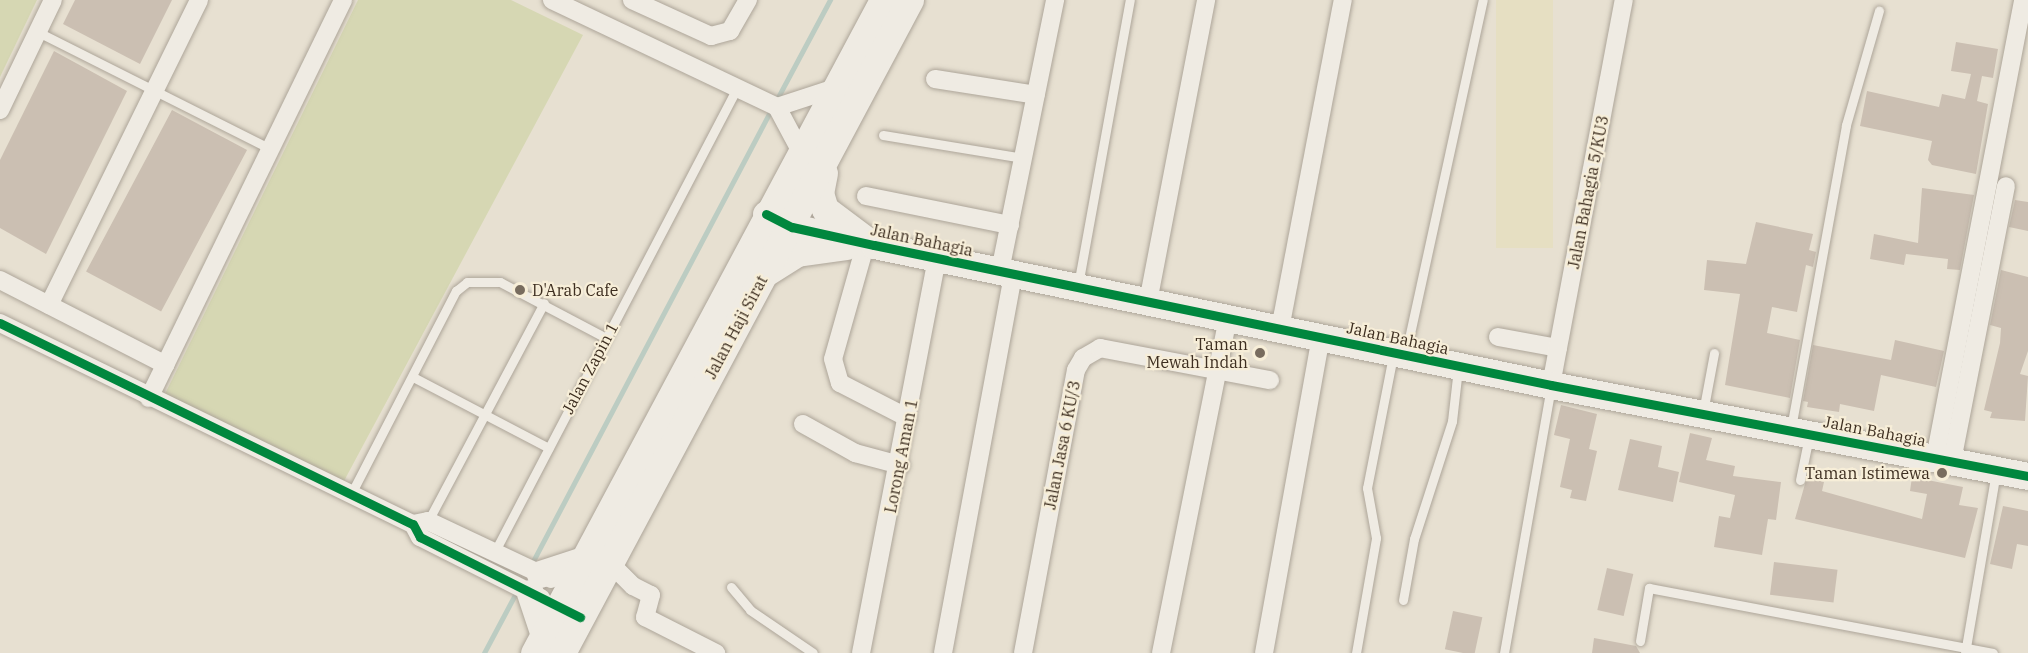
<!DOCTYPE html>
<style>
body{margin:0}
#map{position:relative;width:2028px;height:653px;overflow:hidden;background:#e7e0d1;font-family:"IBM Plex Serif",serif}
div>[style]{position:absolute}
.farmland>*{inset:0;background:#e6dfc2;transform-origin:0 0}
.green>*{inset:0;background:#d6d7b3}
.stream>*{height:4.5px;margin:-2.25px;padding:0 2.25px;transform-origin:2.25px;border-radius:2.25px;background:#bcccc2}
.building>*{inset:0;background:#cbbfb2;transform-origin:0 0}
.roads{filter:drop-shadow(0 0 2px #ada599) drop-shadow(0 0 2px #ada599)}
.lane>*{height:9px;margin:-4.5px;padding:0 4.5px;transform-origin:4.5px;border-radius:4.5px;background:#efebe3}
.street>*{height:18px;margin:-9px;padding:0 9px;transform-origin:9px;border-radius:9px;background:#efebe3}
.secondary>*{height:27px;margin:-13.5px;padding:0 13.5px;transform-origin:13.5px;border-radius:13.5px;background:#efebe3}
.cycleway>*{height:9px;margin:-4.5px;padding:0 4.5px;transform-origin:4.5px;border-radius:4.5px;background:#00873e}
.dots>*{width:16px;height:16px;translate:-50% -50%;box-sizing:border-box;border:3px solid #f7eed8;border-radius:50%}
span{translate:-50% -50%;white-space:nowrap;text-align:center;line-height:1.15;-webkit-text-stroke:4.5px #f7eed8;paint-order:stroke}
.street-label{font-size:16px;color:#3d2e20}
.poi-label{font-size:16px;color:#3d2e20}
.left{translate:0 -50%;text-align:left}
.right{translate:-100% -50%;text-align:right}
</style>
<div id="map">
<div class="farmland">
<div style="left:1496px;top:0;width:57px;height:248px"></div>
</div>
<div class="green">
<div style="clip-path:polygon(0 0,37px 0,0 77px)"></div>
<div style="clip-path:polygon(358px 0,511px 0,583px 35px,344px 481px,163px 398px)"></div>
</div>
<div class="stream">
<div style="left:776px;top:101px;width:115px;rotate:-61.9deg"></div>
<div style="left:531px;top:565px;width:517px;rotate:-62.19deg"></div>
<div style="left:484px;top:653px;width:70px;rotate:-62deg"></div>
</div>
<div class="building">
<div style="clip-path:polygon(75px 0,172px 0,140px 64px,63px 24px)"></div>
<div style="clip-path:polygon(1956px 42px,1998px 49px,1993px 78px,1982px 76px,1977px 101px,1988px 104px,1976px 174px,1932px 165px,1928px 160px,1932px 141px,1860px 126px,1867px 91px,1939px 107px,1942px 94px,1965px 99px,1971px 74px,1951px 71px)"></div>
<div style="clip-path:polygon(54px 51px,127px 91px,46px 254px,0 228px,0 160px)"></div>
<div style="left:172px;top:110px;width:85px;height:183px;rotate:28deg"></div>
<div style="clip-path:polygon(1922px 188px,1974px 195px,1960px 270px,1947px 269px,1948px 259px,1906px 254px,1904px 265px,1870px 259px,1874px 234px,1918px 243px)"></div>
<div style="clip-path:polygon(2015px 200px,2028px 202px,2028px 231px,2009px 227px)"></div>
<div style="clip-path:polygon(1756px 222px,1813px 234px,1809px 250px,1816px 252px,1813px 267px,1806px 265px,1797px 312px,1772px 307px,1767px 333px,1800px 340px,1790px 398px,1725px 385px,1740px 294px,1704px 290px,1707px 260px,1746px 264px)"></div>
<div style="clip-path:polygon(2001px 270px,2028px 277px,2028px 351px,2020px 374px,2028px 376px,2025px 421px,1990px 418px,1992px 412px,1984px 410px,2000px 343px,2001px 328px,1990px 325px)"></div>
<div style="clip-path:polygon(1895px 340px,1944px 351px,1936px 387px,1881px 375px,1874px 411px,1840px 404px,1839px 412px,1807px 407px,1808px 402px,1803px 401px,1813px 345px,1891px 360px)"></div>
<div style="clip-path:polygon(1561px 405px,1597px 414px,1589px 449px,1597px 451px,1586px 501px,1570px 498px,1572px 490px,1560px 487px,1570px 439px,1554px 435px)"></div>
<div style="clip-path:polygon(1690px 433px,1712px 438px,1706px 460px,1735px 466px,1733px 476px,1781px 482px,1776px 520px,1768px 519px,1762px 555px,1714px 547px,1719px 516px,1730px 518px,1735px 495px,1679px 482px)"></div>
<div style="clip-path:polygon(1630px 439px,1662px 446px,1658px 467px,1679px 472px,1673px 502px,1618px 490px)"></div>
<div style="clip-path:polygon(1807px 477px,1824px 482px,1822px 491px,1922px 519px,1927px 494px,1910px 491px,1912px 477px,1963px 487px,1959px 505px,1978px 508px,1965px 558px,1795px 519px)"></div>
<div style="clip-path:polygon(2003px 506px,2028px 511px,2028px 546px,2017px 544px,2012px 569px,1990px 564px)"></div>
<div style="left:1774px;top:562px;width:64px;height:33px;rotate:7deg"></div>
<div style="left:1607px;top:568px;width:27px;height:43px;rotate:13deg"></div>
<div style="left:1453px;top:611px;width:30px;height:39px;rotate:12deg"></div>
<div style="clip-path:polygon(1594px 638px,1636px 646px,1640px 653px,1592px 653px)"></div>
</div>
<div class="roads">
<div class="lane">
<div style="left:38px;top:32px;width:261px;rotate:26.7deg"></div>
<div style="left:883px;top:135px;width:142px;rotate:9.3deg"></div>
<div style="left:1078px;top:285px;width:290px;rotate:-79.7deg"></div>
<div style="left:1406px;top:352px;width:360px;rotate:-77.7deg"></div>
<div style="left:413px;top:377px;width:153px;rotate:27.6deg"></div>
<div style="left:1703px;top:412px;width:60px;rotate:-79.4deg"></div>
<div style="left:1791px;top:428px;width:308px;rotate:-79.7deg"></div>
<div style="left:1846px;top:125px;width:119px;rotate:-73.9deg"></div>
<div style="left:1800px;top:480px;width:45px;rotate:-78.4deg"></div>
<div style="left:351px;top:494px;width:229px;rotate:-62.7deg"></div>
<div style="left:456px;top:291px;width:14px;rotate:-39deg"></div>
<div style="left:467px;top:282px;width:33px"></div>
<div style="left:500px;top:282px;width:120px;rotate:27.8deg"></div>
<div style="left:427px;top:523px;width:249px;rotate:-62deg"></div>
<div style="left:494px;top:553px;width:525px;rotate:-62.41deg"></div>
<div style="left:731px;top:587px;width:30px;rotate:50deg"></div>
<div style="left:750px;top:610px;width:76px;rotate:34.3deg"></div>
<div style="left:1403px;top:600px;width:62px;rotate:-79.8deg"></div>
<div style="left:1414px;top:539px;width:124px;rotate:-72.1deg"></div>
<div style="left:1452px;top:421px;width:53px;rotate:-83.5deg"></div>
<div style="left:1640px;top:641px;width:54px;rotate:-80.4deg"></div>
<div style="left:1649px;top:588px;width:350px;rotate:10.7deg"></div>
<div style="left:1356px;top:653px;width:117px;rotate:-80.1deg"></div>
<div style="left:1376px;top:538px;width:51px;rotate:-100.2deg"></div>
<div style="left:1367px;top:488px;width:136px;rotate:-78.9deg"></div>
<div style="left:1504px;top:653px;width:270px;rotate:-80deg"></div>
<div style="left:1965px;top:653px;width:185px;rotate:-80.3deg"></div>
</div>
<div class="street">
<div style="left:552px;top:0;width:249px;rotate:25.4deg"></div>
<div style="left:777px;top:107px;width:51px;rotate:61.9deg"></div>
<div style="left:632px;top:0;width:87px;rotate:24.5deg"></div>
<div style="left:711px;top:36px;width:20px;rotate:-15deg"></div>
<div style="left:730px;top:31px;width:36px;rotate:-60deg"></div>
<div style="left:935px;top:79px;width:102px;rotate:9deg"></div>
<div style="left:777px;top:107px;width:61px;rotate:-18.1deg"></div>
<div style="left:0;top:110px;width:122px;rotate:-64.3deg"></div>
<div style="left:866px;top:196px;width:147px;rotate:11.4deg"></div>
<div style="left:865px;top:246px;width:117px;rotate:105.8deg"></div>
<div style="left:833px;top:359px;width:25px;rotate:74deg"></div>
<div style="left:840px;top:383px;width:76px;rotate:27.2deg"></div>
<div style="left:1000px;top:271px;width:277px;rotate:-78.5deg"></div>
<div style="left:0;top:280px;width:186px;rotate:27.1deg"></div>
<div style="left:1148px;top:302px;width:308px;rotate:-79.1deg"></div>
<div style="left:49px;top:305px;width:340px;rotate:-63.8deg"></div>
<div style="left:0;top:323px;width:459px;rotate:26deg"></div>
<div style="left:413px;top:524px;width:15px;rotate:62deg"></div>
<div style="left:420px;top:537px;width:136px;rotate:26.8deg"></div>
<div style="left:1280px;top:329px;width:335px;rotate:-79.2deg"></div>
<div style="left:1498px;top:337px;width:61px;rotate:10.4deg"></div>
<div style="left:1551px;top:385px;width:392px;rotate:-79.3deg"></div>
<div style="left:149px;top:398px;width:443px;rotate:-64deg"></div>
<div style="left:803px;top:424px;width:60px;rotate:29.1deg"></div>
<div style="left:855px;top:453px;width:47px;rotate:14.9deg"></div>
<div style="left:1935px;top:458px;width:466px;rotate:-79.1deg"></div>
<div style="left:1952px;top:461px;width:280px;rotate:-78.9deg"></div>
<div style="left:413px;top:524px;width:15px;rotate:-11deg"></div>
<div style="left:428px;top:521px;width:136px;rotate:25.2deg"></div>
<div style="left:609px;top:562px;width:34px;rotate:45deg"></div>
<div style="left:633px;top:586px;width:20px;rotate:27deg"></div>
<div style="left:651px;top:595px;width:23px;rotate:105deg"></div>
<div style="left:645px;top:617px;width:80px;rotate:26.9deg"></div>
<div style="left:861px;top:653px;width:402px;rotate:-79.1deg"></div>
<div style="left:943px;top:653px;width:385px;rotate:-79.5deg"></div>
<div style="left:1023px;top:653px;width:288px;rotate:-79.4deg"></div>
<div style="left:1076px;top:370px;width:14px;rotate:-60deg"></div>
<div style="left:1083px;top:358px;width:20px;rotate:-30deg"></div>
<div style="left:1100px;top:348px;width:173px;rotate:10.7deg"></div>
<div style="left:1161px;top:653px;width:342px;rotate:-78.7deg"></div>
<div style="left:1264px;top:653px;width:321px;rotate:-79.8deg"></div>
</div>
<div class="secondary">
<div style="left:824px;top:173px;width:20px;rotate:101deg"></div>
<div style="left:820px;top:193px;width:17px;rotate:73deg"></div>
<div style="left:825px;top:209px;width:50px;rotate:36.9deg"></div>
<div style="left:766px;top:214px;width:29px;rotate:27deg"></div>
<div style="left:792px;top:227px;width:84px;rotate:12.4deg"></div>
<div style="left:874px;top:245px;width:691px;rotate:11.68deg"></div>
<div style="left:1551px;top:385px;width:486px;rotate:10.8deg"></div>
<div style="left:767px;top:272px;width:36px;rotate:-32deg"></div>
<div style="left:797px;top:253px;width:49px;rotate:-8.1deg"></div>
<div style="left:540px;top:574px;width:45px;rotate:-18deg"></div>
<div style="left:530px;top:593px;width:44px;rotate:71.6deg"></div>
<div style="left:534px;top:653px;width:740px;rotate:-61.88deg"></div>
<div style="left:562px;top:653px;width:740px;rotate:-61.95deg"></div>
</div>
</div>
<div class="cycleway">
<div style="left:766px;top:214px;width:29px;rotate:27deg"></div>
<div style="left:792px;top:227px;width:84px;rotate:12.4deg"></div>
<div style="left:874px;top:245px;width:691px;rotate:11.68deg"></div>
<div style="left:1551px;top:385px;width:486px;rotate:10.8deg"></div>
<div style="left:0;top:323px;width:459px;rotate:26deg"></div>
<div style="left:413px;top:524px;width:15px;rotate:62deg"></div>
<div style="left:420px;top:537px;width:179px;rotate:26.6deg"></div>
</div>
<div class="dots">
<div style="left:520px;top:290px;background:#786c5e"></div>
<div style="left:1260px;top:353px;background:#786c5e"></div>
<div style="left:1942px;top:473px;background:#786c5e"></div>
</div>
<div class="street-label">
<span style="left:1588px;top:192px;rotate:-79deg">Jalan Bahagia 5/KU3</span>
<span style="left:922px;top:240px;rotate:12deg">Jalan Bahagia</span>
<span style="left:736px;top:327px;rotate:-62deg">Jalan Haji Sirat</span>
<span style="left:1398px;top:338px;rotate:12deg">Jalan Bahagia</span>
<span style="left:590px;top:368px;rotate:-62deg">Jalan Zapin 1</span>
<span style="left:1875px;top:431px;rotate:11deg">Jalan Bahagia</span>
<span style="left:1062px;top:445px;rotate:-79deg">Jalan Jasa 6 KU/3</span>
<span style="left:901px;top:456px;rotate:-79deg">Lorong Aman 1</span>
</div>
<div class="poi-label">
<span class="left" style="left:532px;top:290px">D'Arab Cafe</span>
<span class="right" style="left:1248px;top:353px">Taman<br>Mewah Indah</span>
<span class="right" style="left:1930px;top:473px">Taman Istimewa</span>
</div>
</div>
